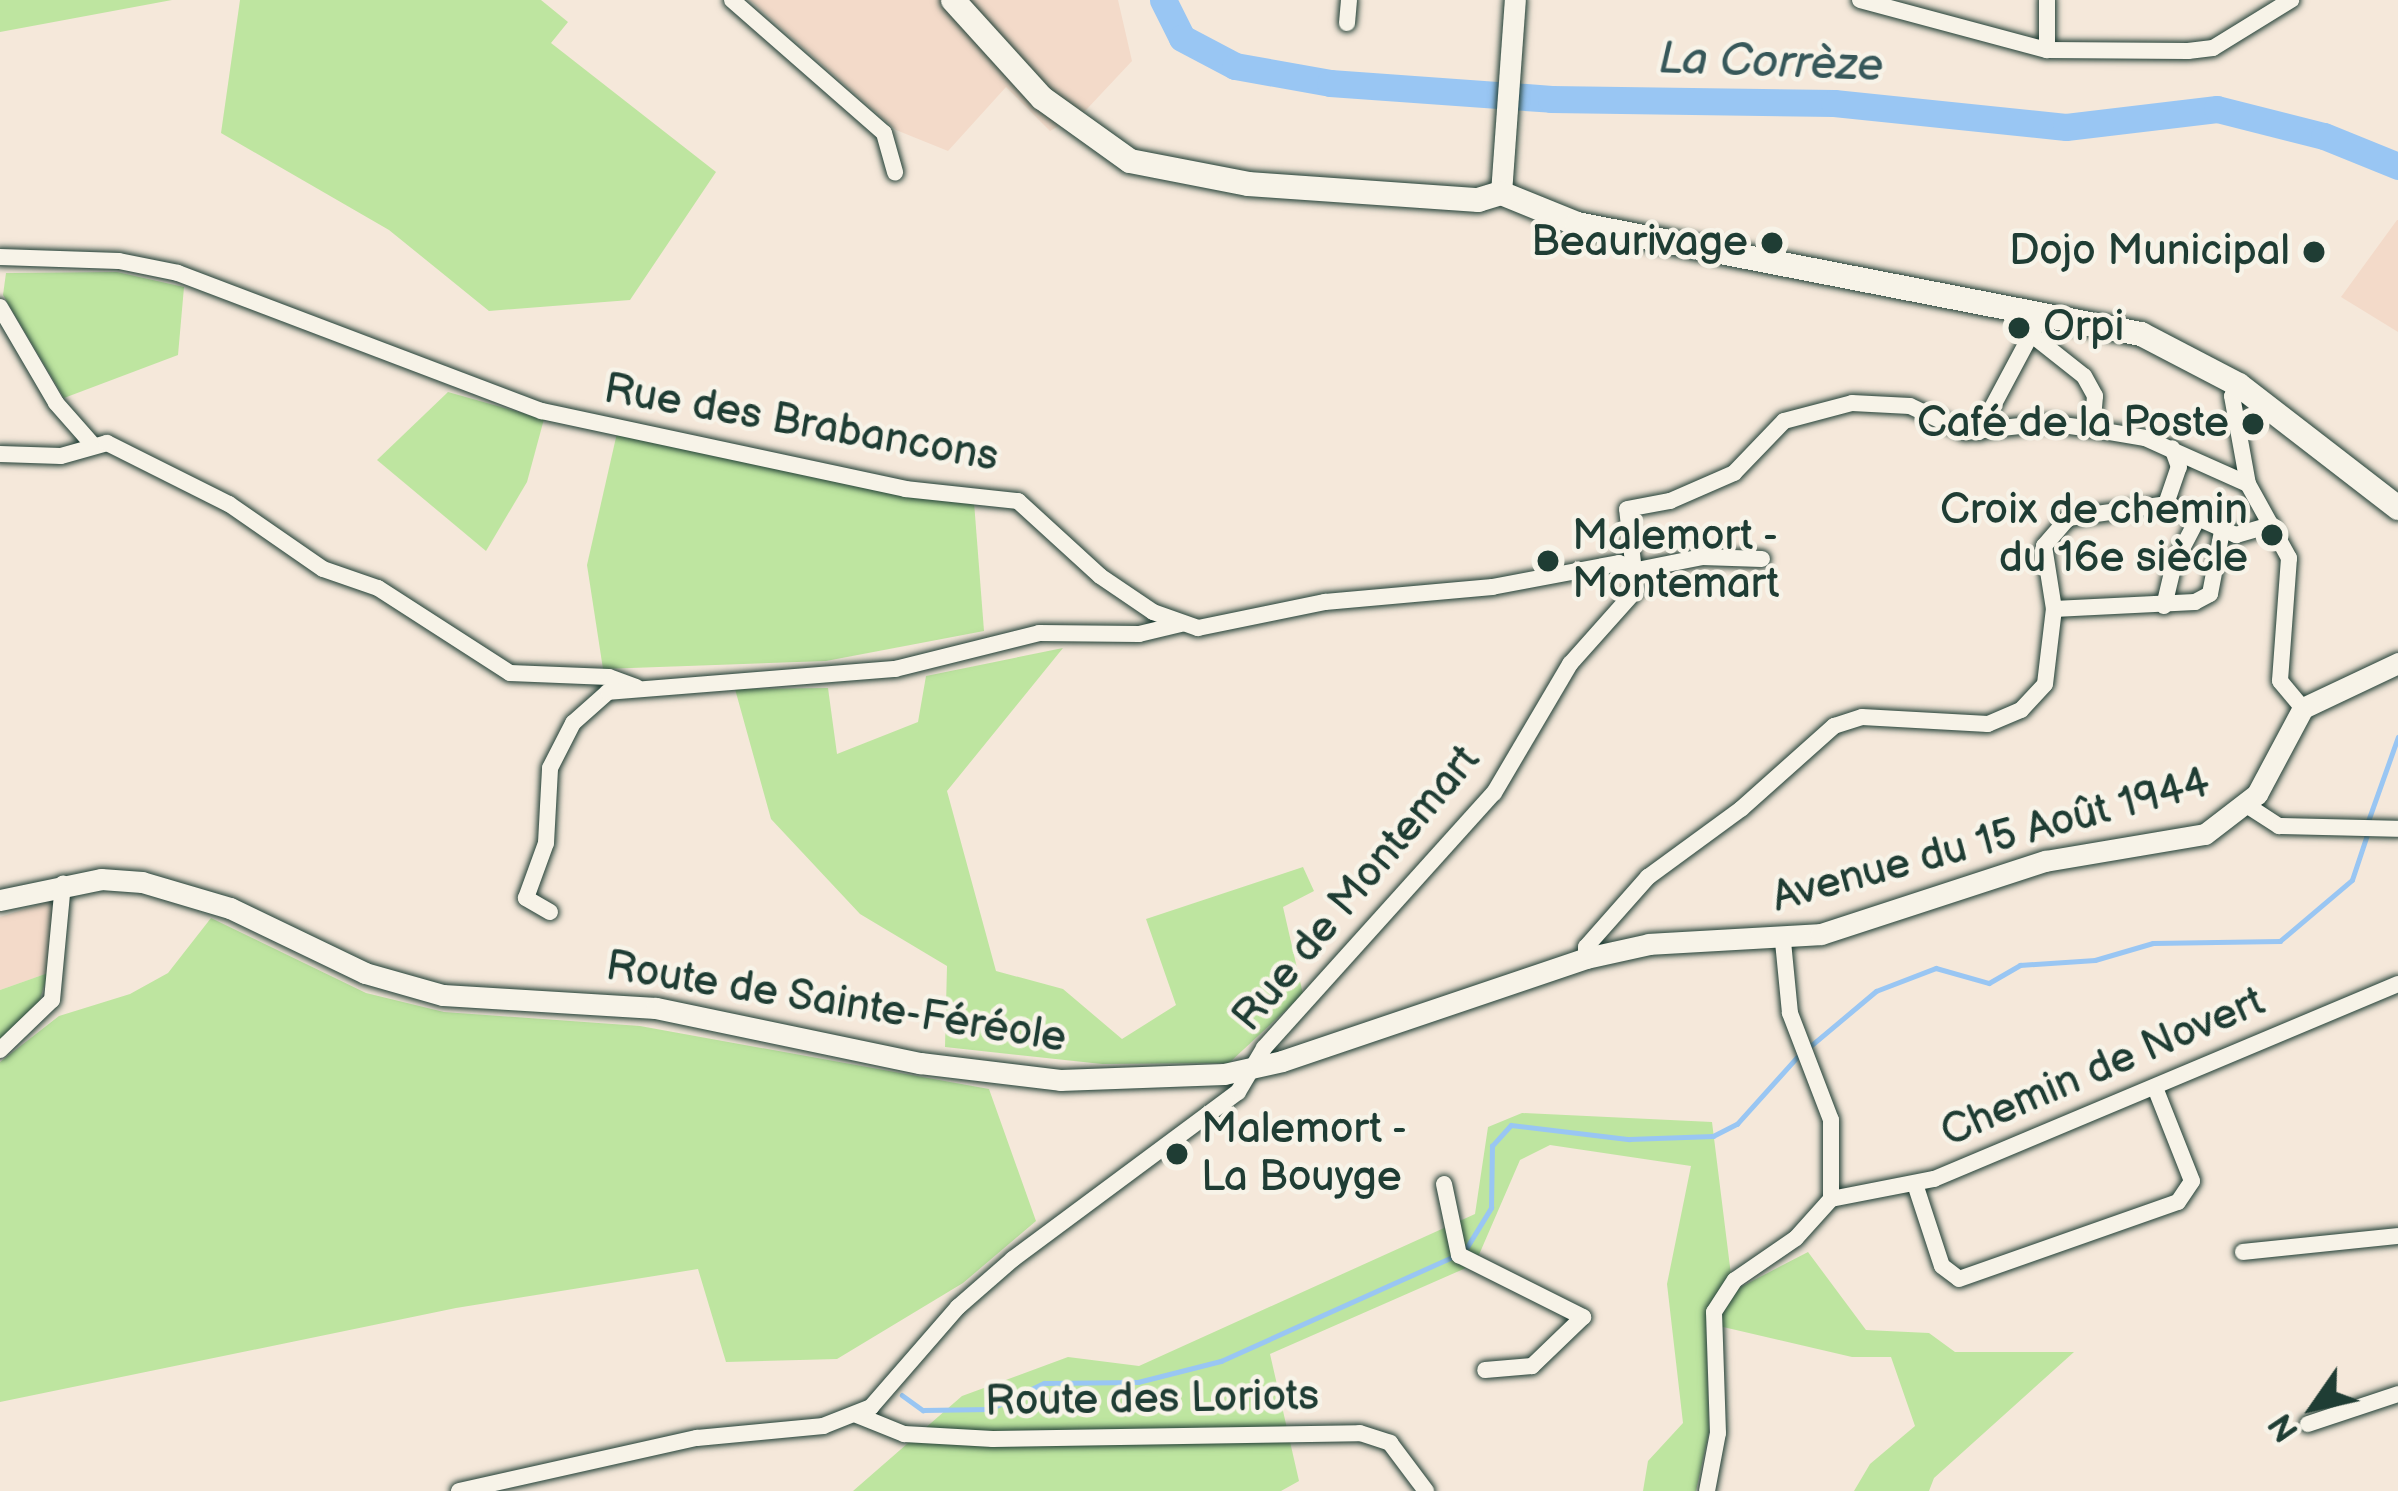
<!DOCTYPE html>
<meta charset="utf-8">
<style>
body{margin:0}
#map{position:relative;width:2398px;height:1491px;overflow:hidden;background:#f5e8da;font-family:"Balsamiq Sans",sans-serif}
div>[style]{position:absolute}
.built>*{inset:0;background:#f3dac9}
.green>*{inset:0;background:#bee5a0}
.stream>*{height:4.5px;margin:-2.25px;padding:0 2.25px;transform-origin:2.25px;border-radius:2.25px;background:#99c6f3}
.river>*{height:27px;margin:-13.5px;padding:0 13.5px;transform-origin:13.5px;border-radius:13.5px;background:#99c6f3}
.roads{filter:drop-shadow(0 0 3px #1f3d34) drop-shadow(0 0 3px #1f3d34)}
.minor>*{height:16px;margin:-8px;padding:0 8px;transform-origin:8px;border-radius:8px;background:#f7f3e8}
.secondary>*{height:21px;margin:-10.5px;padding:0 10.5px;transform-origin:10.5px;border-radius:10.5px;background:#f7f3e8}
.primary>*{height:24px;margin:-12px;padding:0 12px;transform-origin:12px;border-radius:12px;background:#f7f3e8}
.dots>*{width:33px;height:33px;translate:-50% -50%;box-sizing:border-box;border:6px solid #f7f3e8;border-radius:50%}
span{translate:-50% -50%;white-space:nowrap;text-align:center;line-height:1.15;-webkit-text-stroke:9px #f7f3e8;paint-order:stroke}
.poi-label{font-size:42px;color:#1f3d34}
.right{translate:-100% -50%;text-align:right}
.left{translate:0 -50%;text-align:left}
.street-label{font-size:42px;color:#1f3d34}
.water-label{font-size:45px;color:#37585a;font-style:italic}
.north{position:absolute;left:2254px;top:1347px;width:120px;height:120px;-webkit-text-stroke:9px #f7f3e8;paint-order:stroke;rotate:236deg;font-size:33px;font-weight:700;line-height:48px;text-align:center;color:#1f3d34}
.north::after{content:'';display:block;margin:auto;width:42px;height:54px;background:#1f3d34;clip-path:polygon(50% 0,100% 100%,50% 72%,0 100%)}
</style>
<div id="map">
<div class="built">
<div style="clip-path:polygon(750px 0,1118px 0,1132px 61px,1086px 110px,1050px 131px,1006px 87px,948px 151px,896px 130px)"></div>
<div style="clip-path:polygon(2397px 220px,2398px 220px,2398px 332px,2341px 297px)"></div>
<div style="clip-path:polygon(53px 900px,48px 973px,0 990px,0 917px)"></div>
</div>
<div class="green">
<div style="clip-path:polygon(0 0,172px 0,0 32px)"></div>
<div style="clip-path:polygon(240px 0,541px 0,568px 22px,551px 43px,716px 172px,630px 300px,489px 311px,389px 230px,221px 133px)"></div>
<div style="clip-path:polygon(117px 272px,184px 287px,178px 355px,64px 398px,3px 295px,6px 273px)"></div>
<div style="clip-path:polygon(448px 392px,544px 419px,527px 482px,486px 551px,377px 460px)"></div>
<div style="clip-path:polygon(617px 433px,974px 502px,984px 631px,826px 661px,603px 669px,587px 565px)"></div>
<div style="clip-path:polygon(1063px 648px,947px 791px,996px 971px,1063px 989px,1122px 1039px,1176px 1005px,1146px 919px,1303px 867px,1314px 891px,1283px 907px,1303px 994px,1229px 1063px,1102px 1064px,945px 1047px,947px 966px,860px 914px,771px 819px,735px 689px,828px 688px,837px 754px,918px 722px,926px 676px)"></div>
<div style="clip-path:polygon(211px 918px,366px 993px,444px 1012px,640px 1026px,989px 1089px,1036px 1221px,963px 1283px,837px 1359px,726px 1362px,698px 1269px,456px 1308px,0 1402px,0 1062px,59px 1016px,130px 994px,168px 973px)"></div>
<div style="clip-path:polygon(48px 973px,38px 1006px,0 1044px,0 990px)"></div>
<div style="clip-path:polygon(1522px 1113px,1712px 1122px,1733px 1291px,1808px 1252px,1866px 1330px,1929px 1333px,1955px 1352px,2074px 1352px,1934px 1478px,1929px 1491px,1854px 1491px,1870px 1464px,1915px 1426px,1891px 1357px,1852px 1357px,1706px 1323px,1709px 1432px,1696px 1491px,1643px 1491px,1648px 1461px,1683px 1423px,1667px 1284px,1691px 1166px,1550px 1145px,1520px 1160px,1475px 1264px,1270px 1354px,1299px 1481px,1281px 1491px,853px 1491px,962px 1396px,1068px 1357px,1139px 1366px,1475px 1214px,1488px 1127px)"></div>
</div>
<div class="stream">
<div style="left:2367px;top:824px;width:92px;rotate:-70.4deg"></div>
<div style="left:1807px;top:1049px;width:90px;rotate:-40deg"></div>
<div style="left:1876px;top:991px;width:64px;rotate:-21deg"></div>
<div style="left:1936px;top:968px;width:55px;rotate:15.8deg"></div>
<div style="left:1989px;top:983px;width:36px;rotate:-30deg"></div>
<div style="left:2020px;top:965px;width:75px;rotate:-3.8deg"></div>
<div style="left:2095px;top:960px;width:60px;rotate:-16.3deg"></div>
<div style="left:2153px;top:943px;width:127px;rotate:-0.9deg"></div>
<div style="left:2280px;top:941px;width:94px;rotate:-40.3deg"></div>
<div style="left:2352px;top:880px;width:47px;rotate:-71.6deg"></div>
<div style="left:902px;top:1395px;width:26px;rotate:36deg"></div>
<div style="left:923px;top:1410px;width:67px;rotate:-0.9deg"></div>
<div style="left:990px;top:1409px;width:60px;rotate:-25.7deg"></div>
<div style="left:1044px;top:1383px;width:94px;rotate:-0.6deg"></div>
<div style="left:1138px;top:1382px;width:86px;rotate:-14.2deg"></div>
<div style="left:1221px;top:1361px;width:266px;rotate:-24.2deg"></div>
<div style="left:1464px;top:1252px;width:52px;rotate:-58.5deg"></div>
<div style="left:1491px;top:1208px;width:62px;rotate:-89.1deg"></div>
<div style="left:1492px;top:1146px;width:28px;rotate:-48deg"></div>
<div style="left:1511px;top:1125px;width:119px;rotate:6.8deg"></div>
<div style="left:1629px;top:1139px;width:84px;rotate:-2deg"></div>
<div style="left:1713px;top:1136px;width:27px;rotate:-27deg"></div>
<div style="left:1737px;top:1124px;width:91px;rotate:-48.1deg"></div>
</div>
<div class="river">
<div style="left:1163px;top:0;width:42px;rotate:63.4deg"></div>
<div style="left:1182px;top:38px;width:60px;rotate:27.8deg"></div>
<div style="left:1235px;top:66px;width:97px;rotate:10.1deg"></div>
<div style="left:1330px;top:83px;width:222px;rotate:4.1deg"></div>
<div style="left:1551px;top:99px;width:283px;rotate:0.8deg"></div>
<div style="left:1834px;top:103px;width:233px;rotate:5.9deg"></div>
<div style="left:2066px;top:127px;width:152px;rotate:-6.8deg"></div>
<div style="left:2217px;top:109px;width:110px;rotate:14.2deg"></div>
<div style="left:2324px;top:136px;width:80px;rotate:22.1deg"></div>
</div>
<div class="roads">
<div class="minor">
<div style="left:732px;top:0;width:202px;rotate:41.2deg"></div>
<div style="left:884px;top:133px;width:41px;rotate:74.2deg"></div>
<div style="left:1860px;top:0;width:194px;rotate:15deg"></div>
<div style="left:2047px;top:50px;width:141px;rotate:0.4deg"></div>
<div style="left:2188px;top:51px;width:25px;rotate:-7deg"></div>
<div style="left:2213px;top:48px;width:92px;rotate:-31.6deg"></div>
<div style="left:1347px;top:23px;width:23px;rotate:-85deg"></div>
<div style="left:2047px;top:50px;width:50px;rotate:-90deg"></div>
<div style="left:0;top:257px;width:119px;rotate:1.9deg"></div>
<div style="left:119px;top:261px;width:60px;rotate:11.5deg"></div>
<div style="left:178px;top:273px;width:389px;rotate:20.8deg"></div>
<div style="left:542px;top:411px;width:371px;rotate:12.1deg"></div>
<div style="left:905px;top:489px;width:114px;rotate:6.1deg"></div>
<div style="left:1018px;top:501px;width:111px;rotate:42.4deg"></div>
<div style="left:1100px;top:576px;width:64px;rotate:34.2deg"></div>
<div style="left:1153px;top:612px;width:48px;rotate:19.6deg"></div>
<div style="left:1198px;top:628px;width:130px;rotate:-11.6deg"></div>
<div style="left:1325px;top:602px;width:168px;rotate:-5.1deg"></div>
<div style="left:1492px;top:587px;width:129px;rotate:-10.7deg"></div>
<div style="left:1619px;top:563px;width:19px;rotate:21deg"></div>
<div style="left:1637px;top:570px;width:66px;rotate:-11.3deg"></div>
<div style="left:1702px;top:557px;width:60px;rotate:1.9deg"></div>
<div style="left:0;top:307px;width:111px;rotate:59.7deg"></div>
<div style="left:56px;top:403px;width:56px;rotate:48.6deg"></div>
<div style="left:2032px;top:335px;width:66px;rotate:38.3deg"></div>
<div style="left:2084px;top:376px;width:23px;rotate:61deg"></div>
<div style="left:2095px;top:396px;width:33px;rotate:95deg"></div>
<div style="left:2239px;top:385px;width:13px;rotate:122deg"></div>
<div style="left:2232px;top:396px;width:89px;rotate:79.7deg"></div>
<div style="left:2248px;top:484px;width:85px;rotate:61deg"></div>
<div style="left:2289px;top:558px;width:123px;rotate:94.2deg"></div>
<div style="left:2280px;top:681px;width:35px;rotate:50deg"></div>
<div style="left:1979px;top:432px;width:134px;rotate:-61.9deg"></div>
<div style="left:0;top:454px;width:61px;rotate:1.9deg"></div>
<div style="left:61px;top:456px;width:48px;rotate:-15.8deg"></div>
<div style="left:107px;top:443px;width:136px;rotate:26.6deg"></div>
<div style="left:229px;top:504px;width:114px;rotate:34.7deg"></div>
<div style="left:323px;top:569px;width:58px;rotate:19.1deg"></div>
<div style="left:378px;top:588px;width:157px;rotate:32.8deg"></div>
<div style="left:510px;top:673px;width:99px;rotate:2.3deg"></div>
<div style="left:609px;top:677px;width:29px;rotate:20deg"></div>
<div style="left:2166px;top:504px;width:39px;rotate:-71deg"></div>
<div style="left:2179px;top:467px;width:20px;rotate:-110deg"></div>
<div style="left:2164px;top:606px;width:43px;rotate:-76.6deg"></div>
<div style="left:2174px;top:564px;width:52px;rotate:-62.4deg"></div>
<div style="left:2054px;top:609px;width:141px;rotate:-2.8deg"></div>
<div style="left:2195px;top:602px;width:17px;rotate:-28deg"></div>
<div style="left:2210px;top:594px;width:64px;rotate:-79.2deg"></div>
<div style="left:2248px;top:806px;width:37px;rotate:33deg"></div>
<div style="left:2279px;top:826px;width:119px;rotate:1.4deg"></div>
<div style="left:550px;top:912px;width:28px;rotate:-150deg"></div>
<div style="left:526px;top:898px;width:59px;rotate:-70deg"></div>
<div style="left:546px;top:843px;width:75px;rotate:-86.9deg"></div>
<div style="left:550px;top:768px;width:51px;rotate:-62.9deg"></div>
<div style="left:573px;top:723px;width:47px;rotate:-41.5deg"></div>
<div style="left:608px;top:692px;width:288px;rotate:-4.6deg"></div>
<div style="left:895px;top:669px;width:148px;rotate:-14deg"></div>
<div style="left:1039px;top:633px;width:100px;rotate:0.6deg"></div>
<div style="left:1139px;top:634px;width:43px;rotate:-13.4deg"></div>
<div style="left:1586px;top:958px;width:11px;rotate:-90deg"></div>
<div style="left:1586px;top:947px;width:94px;rotate:-48.5deg"></div>
<div style="left:1648px;top:877px;width:115px;rotate:-36.2deg"></div>
<div style="left:1741px;top:809px;width:125px;rotate:-41.7deg"></div>
<div style="left:1834px;top:726px;width:29px;rotate:-18deg"></div>
<div style="left:1862px;top:717px;width:126px;rotate:3.2deg"></div>
<div style="left:1988px;top:724px;width:36px;rotate:-23deg"></div>
<div style="left:2021px;top:710px;width:35px;rotate:-47deg"></div>
<div style="left:2045px;top:684px;width:76px;rotate:-83.2deg"></div>
<div style="left:2054px;top:609px;width:64px;rotate:-99deg"></div>
<div style="left:2044px;top:546px;width:37px;rotate:-49deg"></div>
<div style="left:2068px;top:518px;width:99px;rotate:-8.1deg"></div>
<div style="left:2166px;top:504px;width:77px;rotate:23.9deg"></div>
<div style="left:2236px;top:535px;width:37px;rotate:-16deg"></div>
<div style="left:0;top:1050px;width:72px;rotate:-43.9deg"></div>
<div style="left:52px;top:1000px;width:117px;rotate:-84.6deg"></div>
<div style="left:1444px;top:1184px;width:73px;rotate:78.1deg"></div>
<div style="left:1459px;top:1255px;width:139px;rotate:26.6deg"></div>
<div style="left:1583px;top:1317px;width:71px;rotate:136.1deg"></div>
<div style="left:1532px;top:1366px;width:47px;rotate:175.1deg"></div>
<div style="left:1915px;top:1184px;width:86px;rotate:71.8deg"></div>
<div style="left:1942px;top:1266px;width:21px;rotate:37deg"></div>
<div style="left:1959px;top:1279px;width:232px;rotate:-19.4deg"></div>
<div style="left:2178px;top:1202px;width:25px;rotate:-56deg"></div>
<div style="left:2192px;top:1181px;width:98px;rotate:-111.6deg"></div>
<div style="left:1831px;top:1199px;width:105px;rotate:-11deg"></div>
<div style="left:1934px;top:1179px;width:503px;rotate:-22.8deg"></div>
<div style="left:2243px;top:1252px;width:156px;rotate:-5.9deg"></div>
<div style="left:857px;top:1415px;width:51px;rotate:22deg"></div>
<div style="left:904px;top:1434px;width:89px;rotate:3.2deg"></div>
<div style="left:993px;top:1439px;width:367px;rotate:-0.9deg"></div>
<div style="left:1360px;top:1433px;width:32px;rotate:18deg"></div>
<div style="left:1390px;top:1443px;width:60px;rotate:53.1deg"></div>
<div style="left:2308px;top:1424px;width:95px;rotate:-18.4deg"></div>
<div style="left:459px;top:1491px;width:244px;rotate:-12.6deg"></div>
<div style="left:697px;top:1438px;width:127px;rotate:-5.4deg"></div>
<div style="left:823px;top:1426px;width:52px;rotate:-21.6deg"></div>
<div style="left:871px;top:1407px;width:133px;rotate:-49deg"></div>
<div style="left:958px;top:1307px;width:73px;rotate:-41.1deg"></div>
<div style="left:1013px;top:1259px;width:280px;rotate:-36.6deg"></div>
<div style="left:1238px;top:1092px;width:51px;rotate:-59.4deg"></div>
<div style="left:1264px;top:1048px;width:343px;rotate:-48deg"></div>
<div style="left:1494px;top:793px;width:150px;rotate:-59.5deg"></div>
<div style="left:1570px;top:664px;width:99px;rotate:-48.3deg"></div>
<div style="left:1636px;top:590px;width:81px;rotate:-96.3deg"></div>
<div style="left:1627px;top:509px;width:44px;rotate:-10.5deg"></div>
<div style="left:1670px;top:501px;width:70px;rotate:-23.6deg"></div>
<div style="left:1734px;top:473px;width:72px;rotate:-46.1deg"></div>
<div style="left:1784px;top:421px;width:70px;rotate:-14.8deg"></div>
<div style="left:1852px;top:403px;width:58px;rotate:3deg"></div>
<div style="left:1910px;top:406px;width:61px;rotate:25.3deg"></div>
<div style="left:1965px;top:432px;width:83px;rotate:-6.2deg"></div>
<div style="left:2048px;top:423px;width:44px;rotate:7.8deg"></div>
<div style="left:2092px;top:429px;width:54px;rotate:9.6deg"></div>
<div style="left:2145px;top:438px;width:113px;rotate:24.1deg"></div>
<div style="left:1707px;top:1491px;width:59px;rotate:-79.3deg"></div>
<div style="left:1718px;top:1433px;width:121px;rotate:-91.9deg"></div>
<div style="left:1714px;top:1312px;width:38px;rotate:-57deg"></div>
<div style="left:1735px;top:1280px;width:74px;rotate:-34.5deg"></div>
<div style="left:1796px;top:1238px;width:52px;rotate:-48.1deg"></div>
<div style="left:1831px;top:1199px;width:79px;rotate:-90deg"></div>
<div style="left:1831px;top:1120px;width:115px;rotate:-111deg"></div>
<div style="left:1790px;top:1013px;width:72px;rotate:-95.6deg"></div>
</div>
<div class="secondary">
<div style="left:1501px;top:193px;width:194px;rotate:-85.9deg"></div>
<div style="left:0;top:900px;width:103px;rotate:-11.7deg"></div>
<div style="left:101px;top:879px;width:41px;rotate:4.2deg"></div>
<div style="left:142px;top:882px;width:92px;rotate:16.5deg"></div>
<div style="left:230px;top:908px;width:150px;rotate:25.7deg"></div>
<div style="left:365px;top:973px;width:81px;rotate:15.8deg"></div>
<div style="left:443px;top:995px;width:213px;rotate:3.5deg"></div>
<div style="left:656px;top:1008px;width:270px;rotate:11.8deg"></div>
<div style="left:920px;top:1063px;width:141px;rotate:6.9deg"></div>
<div style="left:1060px;top:1080px;width:164px;rotate:-2.1deg"></div>
<div style="left:1224px;top:1074px;width:59px;rotate:-12.6deg"></div>
<div style="left:1282px;top:1061px;width:321px;rotate:-18.7deg"></div>
<div style="left:1586px;top:958px;width:65px;rotate:-12.5deg"></div>
<div style="left:1649px;top:944px;width:172px;rotate:-3.3deg"></div>
<div style="left:1821px;top:934px;width:236px;rotate:-18.1deg"></div>
<div style="left:2045px;top:861px;width:162px;rotate:-9.6deg"></div>
<div style="left:2205px;top:834px;width:66px;rotate:-37.6deg"></div>
<div style="left:2257px;top:794px;width:98px;rotate:-61.9deg"></div>
<div style="left:2303px;top:708px;width:105px;rotate:-25.3deg"></div>
</div>
<div class="primary">
<div style="left:953px;top:0;width:132px;rotate:47.8deg"></div>
<div style="left:1042px;top:98px;width:108px;rotate:35.6deg"></div>
<div style="left:1130px;top:161px;width:120px;rotate:11deg"></div>
<div style="left:1248px;top:184px;width:231px;rotate:4deg"></div>
<div style="left:1478px;top:200px;width:24px;rotate:-17deg"></div>
<div style="left:1501px;top:193px;width:82px;rotate:22.2deg"></div>
<div style="left:1577px;top:224px;width:575px;rotate:11.04deg"></div>
<div style="left:2141px;top:334px;width:110px;rotate:27.5deg"></div>
<div style="left:2239px;top:385px;width:201px;rotate:37.7deg"></div>
</div>
</div>
<div class="dots">
<div style="left:1772px;top:243px;background:#1f3d34"></div>
<div style="left:2314px;top:252px;background:#1f3d34"></div>
<div style="left:2019px;top:328px;background:#1f3d34"></div>
<div style="left:2253px;top:424px;background:#1f3d34"></div>
<div style="left:2272px;top:535px;background:#1f3d34"></div>
<div style="left:1548px;top:561px;background:#1f3d34"></div>
<div style="left:1177px;top:1154px;background:#1f3d34"></div>
</div>
<div class="poi-label">
<span class="right" style="left:1748px;top:243px">Beaurivage</span>
<span class="right" style="left:2290px;top:252px">Dojo Municipal</span>
<span class="left" style="left:2043px;top:328px">Orpi</span>
<span class="right" style="left:2229px;top:424px">Café de la Poste</span>
<span class="right" style="left:2248px;top:535px">Croix de chemin<br>du 16e siècle</span>
<span class="left" style="left:1572px;top:561px">Malemort -<br>Montemart</span>
<span class="left" style="left:1201px;top:1154px">Malemort -<br>La Bouyge</span>
</div>
<div class="street-label">
<span style="left:801px;top:424px;rotate:10deg">Rue des Brabancons</span>
<span style="left:1991px;top:841px;rotate:-15deg">Avenue du 15 Août 1944</span>
<span style="left:1357px;top:889px;rotate:-50deg">Rue de Montemart</span>
<span style="left:836px;top:1003px;rotate:9deg">Route de Sainte-Féréole</span>
<span style="left:2103px;top:1068px;rotate:-23deg">Chemin de Novert</span>
<span style="left:1152px;top:1400px;rotate:-1deg">Route des Loriots</span>
</div>
<div class="water-label">
<span style="left:1771px;top:63px;rotate:2deg">La Corrèze</span>
</div>
<div class="north">N</div>
</div>
